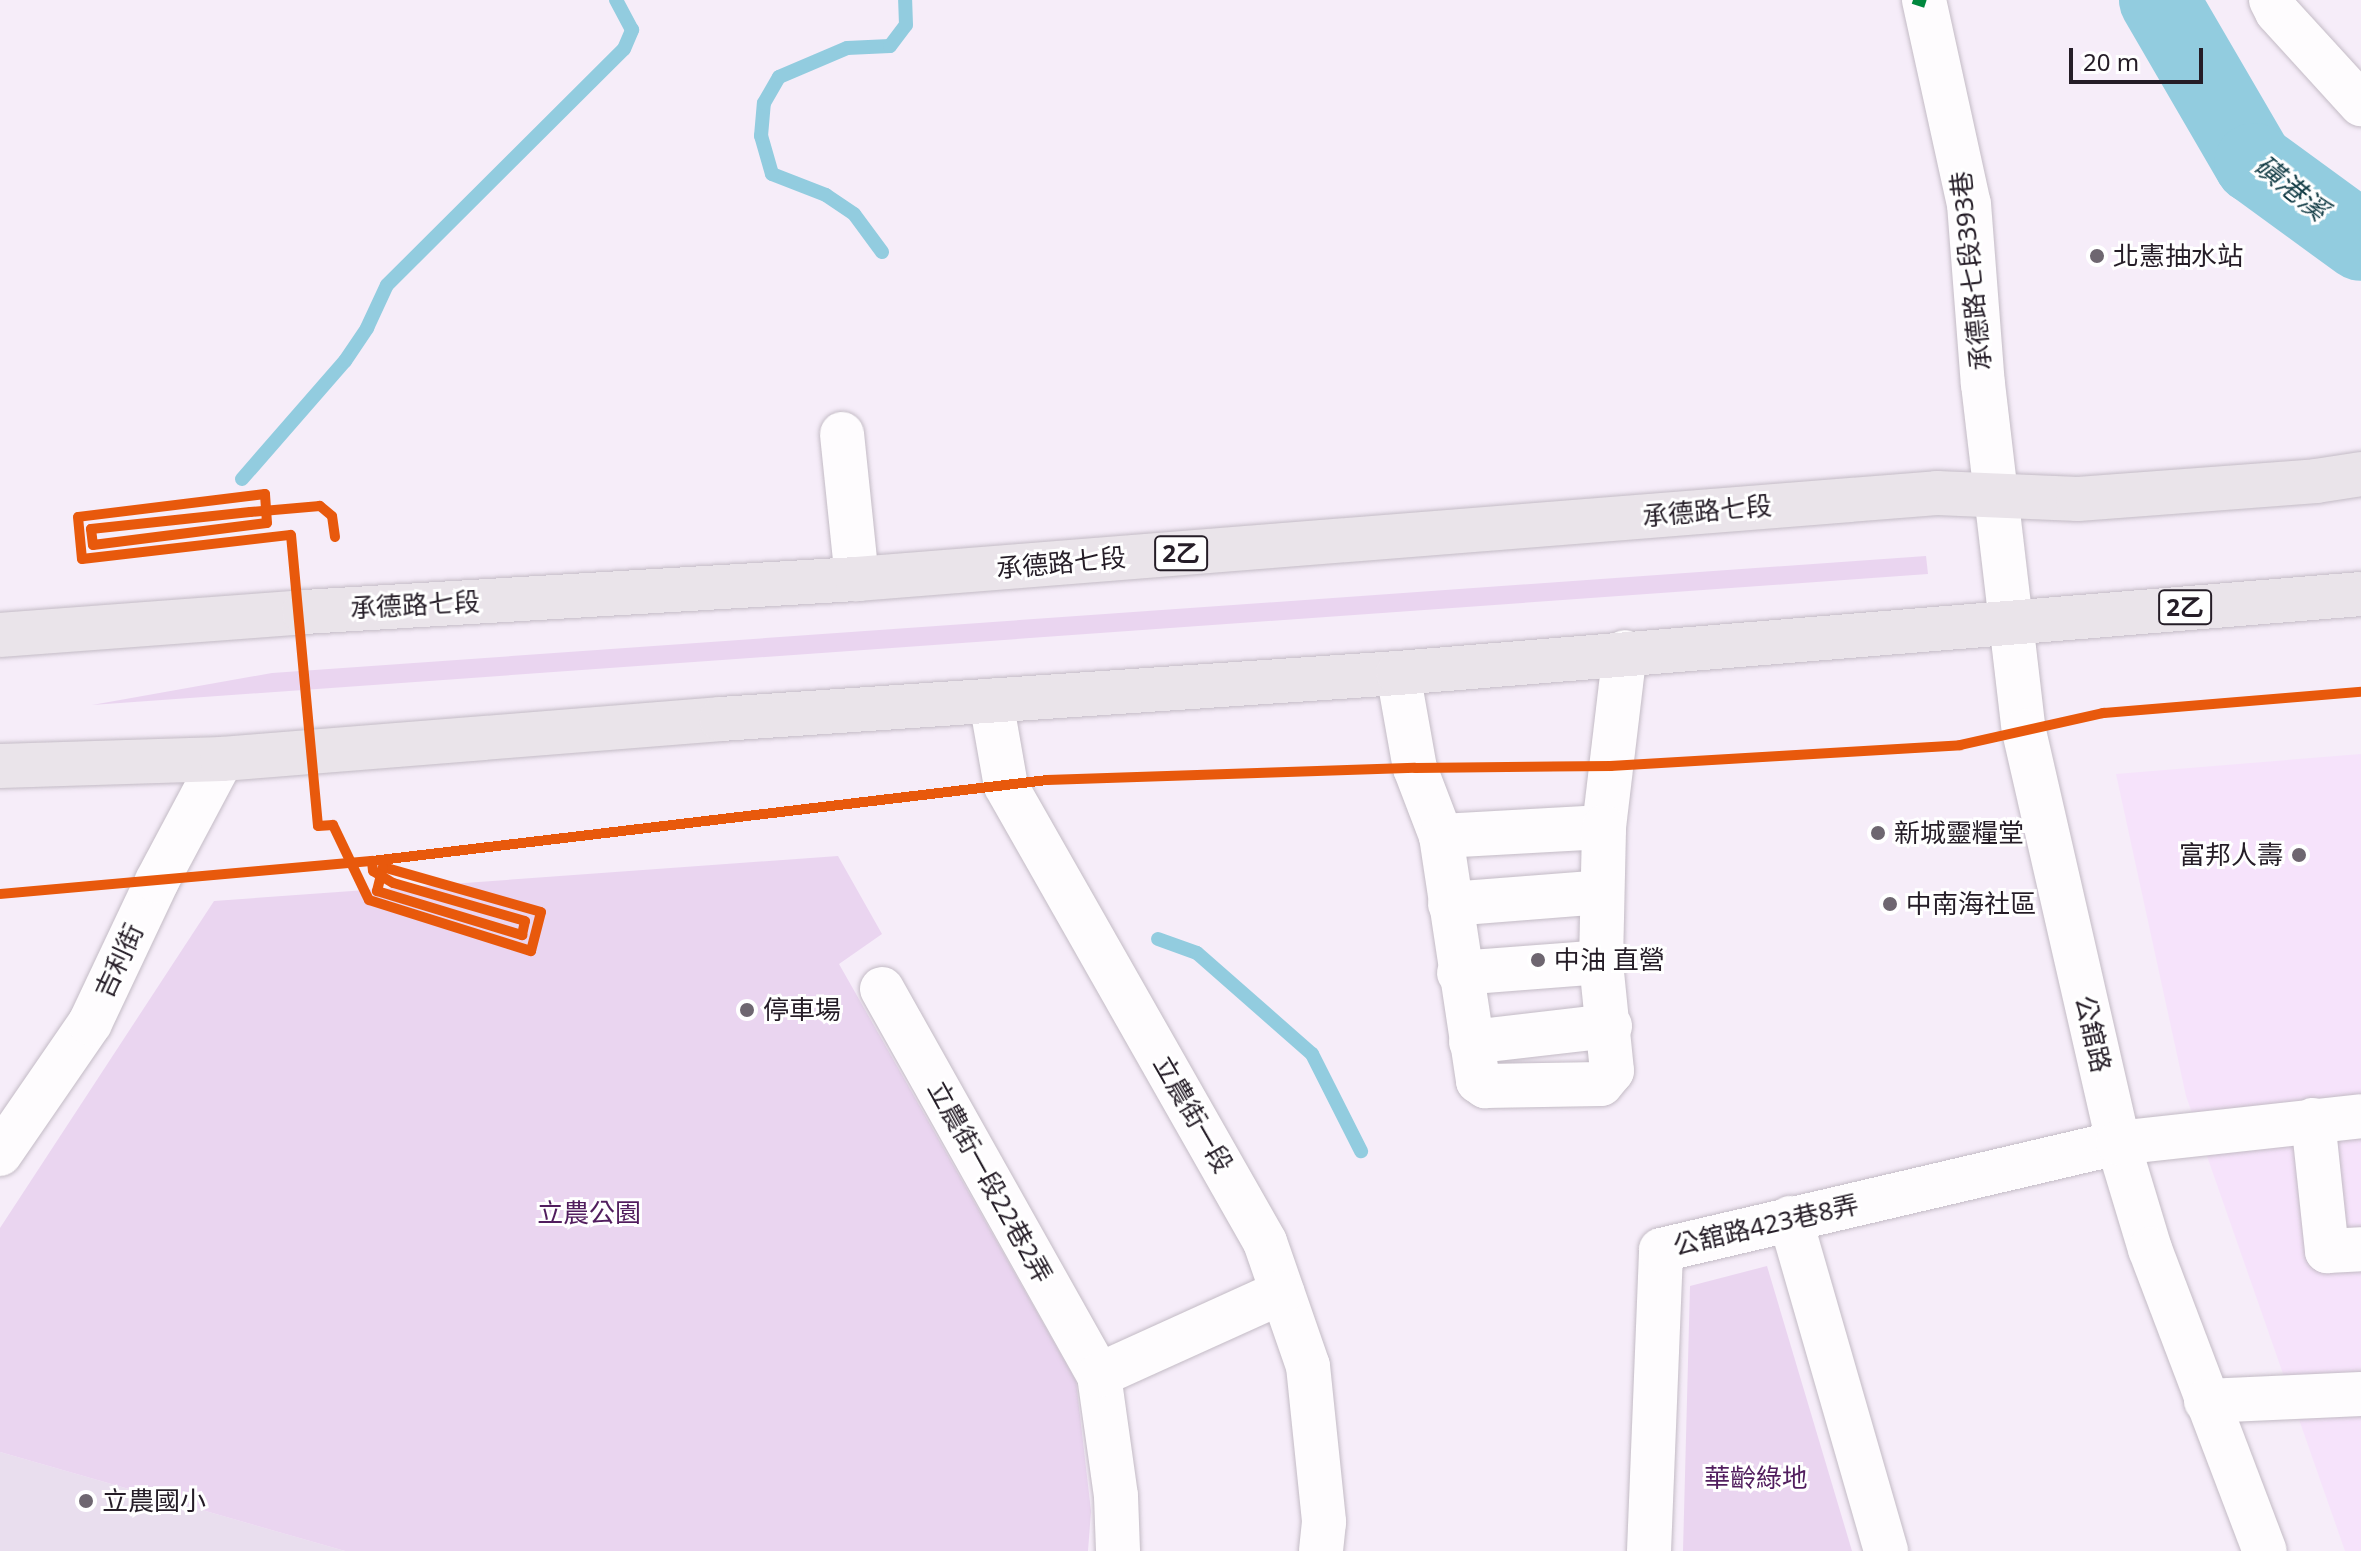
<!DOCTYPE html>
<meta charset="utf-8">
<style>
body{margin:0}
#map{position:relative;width:2361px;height:1551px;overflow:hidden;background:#f6edf9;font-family:"Noto Sans","Noto Sans TC",sans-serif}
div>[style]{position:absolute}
.built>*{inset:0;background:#f6e3fb}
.education>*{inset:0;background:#e9deee}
.green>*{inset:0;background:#ead5f0}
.stream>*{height:14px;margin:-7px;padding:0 7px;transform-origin:7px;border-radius:7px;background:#92ccdf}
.river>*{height:80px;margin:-40px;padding:0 40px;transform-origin:40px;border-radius:40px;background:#92ccdf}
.roads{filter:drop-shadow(0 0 2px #c3bbc5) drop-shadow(0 0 2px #c3bbc5)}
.minor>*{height:44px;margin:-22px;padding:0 22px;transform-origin:22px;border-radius:22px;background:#fefcfe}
.major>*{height:44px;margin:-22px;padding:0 22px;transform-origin:22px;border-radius:22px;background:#eae4ea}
.quiet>*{height:8px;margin-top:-4px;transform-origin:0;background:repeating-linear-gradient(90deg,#00873e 0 16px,transparent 0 24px)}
.cycleway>*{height:10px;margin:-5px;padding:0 5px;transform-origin:5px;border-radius:5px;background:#e8590c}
.dots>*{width:22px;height:22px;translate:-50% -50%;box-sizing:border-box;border:4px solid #fff;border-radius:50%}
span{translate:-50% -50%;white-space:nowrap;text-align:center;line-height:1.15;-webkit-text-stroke:6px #fff;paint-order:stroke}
.shield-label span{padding:2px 6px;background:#fff;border:2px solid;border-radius:6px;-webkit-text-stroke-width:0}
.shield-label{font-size:24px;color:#251d27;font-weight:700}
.poi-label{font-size:26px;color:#251d27}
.left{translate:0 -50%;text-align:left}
.right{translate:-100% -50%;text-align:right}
.street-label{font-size:26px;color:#251d27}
.park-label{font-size:26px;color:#511d5e}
.water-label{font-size:28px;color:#163f48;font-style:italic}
.scale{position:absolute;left:2069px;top:48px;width:134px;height:36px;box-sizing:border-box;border:4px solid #251d27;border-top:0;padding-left:10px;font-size:24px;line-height:28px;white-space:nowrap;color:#251d27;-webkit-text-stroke:6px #fff;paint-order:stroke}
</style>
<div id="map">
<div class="built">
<div style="clip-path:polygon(2361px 754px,2361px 1551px,2345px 1551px,2186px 1096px,2116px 774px)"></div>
</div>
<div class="education">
<div style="clip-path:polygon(0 1452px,345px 1551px,0 1551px)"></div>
</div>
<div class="green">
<div style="clip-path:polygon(1926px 556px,1928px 574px,92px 705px,272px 673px)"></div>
<div style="clip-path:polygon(838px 856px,882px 934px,839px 964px,1076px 1381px,1091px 1511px,1088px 1551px,345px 1551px,0 1452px,0 1228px,214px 901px)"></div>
<div style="clip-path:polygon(1767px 1266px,1852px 1551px,1683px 1551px,1690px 1286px)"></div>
</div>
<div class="stream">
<div style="left:2177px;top:31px;width:36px;rotate:-58deg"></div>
<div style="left:882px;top:252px;width:47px;rotate:-126.4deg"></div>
<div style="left:854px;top:214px;width:34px;rotate:-146deg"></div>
<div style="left:826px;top:195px;width:58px;rotate:-158.7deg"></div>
<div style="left:772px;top:174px;width:40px;rotate:-106deg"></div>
<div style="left:761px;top:136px;width:33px;rotate:-85deg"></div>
<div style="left:764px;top:103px;width:30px;rotate:-60deg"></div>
<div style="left:779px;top:77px;width:74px;rotate:-23.1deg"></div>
<div style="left:847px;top:48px;width:43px;rotate:-2.7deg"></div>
<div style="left:890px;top:46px;width:26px;rotate:-53deg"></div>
<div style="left:906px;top:25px;width:25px;rotate:-92deg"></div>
<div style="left:242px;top:479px;width:157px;rotate:-48.9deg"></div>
<div style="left:345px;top:361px;width:40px;rotate:-56deg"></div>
<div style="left:367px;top:328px;width:47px;rotate:-65.1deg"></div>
<div style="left:387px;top:285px;width:334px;rotate:-44.9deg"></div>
<div style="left:624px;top:49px;width:21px;rotate:-67deg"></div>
<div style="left:632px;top:30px;width:34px;rotate:-118deg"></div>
<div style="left:1158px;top:939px;width:41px;rotate:19.7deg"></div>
<div style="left:1197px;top:953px;width:153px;rotate:41.3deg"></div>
<div style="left:1312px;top:1054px;width:109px;rotate:63.2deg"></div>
</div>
<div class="river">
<div style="left:2159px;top:0;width:189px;rotate:59.8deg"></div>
<div style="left:2254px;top:163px;width:132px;rotate:36.1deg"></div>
</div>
<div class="roads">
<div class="minor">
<div style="left:1924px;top:0;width:209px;rotate:77.6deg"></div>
<div style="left:1969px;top:204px;width:181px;rotate:85.6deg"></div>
<div style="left:1983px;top:384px;width:349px;rotate:83.3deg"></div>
<div style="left:2024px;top:731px;width:423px;rotate:77.1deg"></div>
<div style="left:2118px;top:1143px;width:111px;rotate:73.2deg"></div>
<div style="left:2150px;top:1249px;width:323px;rotate:69.2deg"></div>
<div style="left:2271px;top:0;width:13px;rotate:63deg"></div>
<div style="left:2277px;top:12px;width:125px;rotate:47.6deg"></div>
<div style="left:842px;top:434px;width:146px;rotate:84.1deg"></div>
<div style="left:1398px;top:673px;width:97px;rotate:79.9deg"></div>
<div style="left:1415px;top:768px;width:73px;rotate:69.1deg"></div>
<div style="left:1441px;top:836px;width:163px;rotate:-3.2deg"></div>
<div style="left:1604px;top:827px;width:176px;rotate:-83.2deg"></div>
<div style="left:991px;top:701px;width:86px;rotate:80deg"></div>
<div style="left:1006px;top:786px;width:524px;rotate:60.4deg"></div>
<div style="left:1265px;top:1242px;width:131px;rotate:70.9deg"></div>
<div style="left:1308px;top:1366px;width:157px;rotate:84.1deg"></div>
<div style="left:1324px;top:1522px;width:29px;rotate:96deg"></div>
<div style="left:1441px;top:836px;width:248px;rotate:81.4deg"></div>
<div style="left:1478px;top:1081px;width:9px;rotate:36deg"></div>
<div style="left:1485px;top:1086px;width:116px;rotate:-1deg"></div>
<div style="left:1601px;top:1084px;width:17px;rotate:-50deg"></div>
<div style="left:1612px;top:1071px;width:110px;rotate:-95.8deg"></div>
<div style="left:1601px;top:962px;width:135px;rotate:-88.7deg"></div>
<div style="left:1450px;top:904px;width:152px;rotate:-4.5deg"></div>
<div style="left:1459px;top:973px;width:142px;rotate:-4.4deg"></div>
<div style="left:882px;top:989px;width:443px;rotate:60.7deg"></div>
<div style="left:1099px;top:1375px;width:122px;rotate:82deg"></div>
<div style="left:1116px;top:1496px;width:55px;rotate:87.9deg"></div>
<div style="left:1471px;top:1042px;width:140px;rotate:-6.6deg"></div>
<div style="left:2313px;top:1120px;width:132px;rotate:83.9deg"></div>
<div style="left:2327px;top:1251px;width:34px;rotate:-3deg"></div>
<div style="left:0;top:1154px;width:159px;rotate:-55.5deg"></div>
<div style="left:90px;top:1023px;width:157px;rotate:-64.7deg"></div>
<div style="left:157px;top:881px;width:138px;rotate:-62deg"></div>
<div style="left:1790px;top:1218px;width:347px;rotate:73.9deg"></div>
<div style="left:1099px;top:1375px;width:201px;rotate:-24.4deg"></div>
<div style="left:2206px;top:1401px;width:155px;rotate:-2.6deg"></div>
<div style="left:1649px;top:1551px;width:301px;rotate:-87.7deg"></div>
<div style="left:1661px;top:1250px;width:469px;rotate:-13.2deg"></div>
<div style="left:2118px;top:1143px;width:244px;rotate:-6.3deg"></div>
</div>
<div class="major">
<div style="left:0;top:635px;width:305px;rotate:-4.3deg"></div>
<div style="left:304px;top:612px;width:554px;rotate:-3.42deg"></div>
<div style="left:857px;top:579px;width:1083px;rotate:-4.55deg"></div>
<div style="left:1937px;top:493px;width:141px;rotate:2.4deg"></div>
<div style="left:2078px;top:499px;width:239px;rotate:-4.3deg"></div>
<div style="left:2316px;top:481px;width:46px;rotate:-8.8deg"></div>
<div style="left:0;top:766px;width:222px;rotate:-1.8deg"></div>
<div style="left:222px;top:759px;width:501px;rotate:-4.58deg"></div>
<div style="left:721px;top:719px;width:679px;rotate:-3.89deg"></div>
<div style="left:1398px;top:673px;width:966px;rotate:-4.69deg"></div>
</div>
</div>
<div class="quiet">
<div style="left:1913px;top:0;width:13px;rotate:18deg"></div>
</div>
<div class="cycleway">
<div style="left:335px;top:537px;width:21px;rotate:-98deg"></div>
<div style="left:332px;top:516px;width:16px;rotate:-140deg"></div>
<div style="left:320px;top:506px;width:70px;rotate:175.1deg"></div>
<div style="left:250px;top:512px;width:160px;rotate:173.9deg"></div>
<div style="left:91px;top:529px;width:16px;rotate:83deg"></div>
<div style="left:93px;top:545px;width:175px;rotate:-7.2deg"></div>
<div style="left:267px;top:523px;width:29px;rotate:-94deg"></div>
<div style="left:265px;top:494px;width:188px;rotate:173deg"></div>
<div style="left:78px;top:517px;width:42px;rotate:84.6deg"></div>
<div style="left:82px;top:559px;width:210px;rotate:-6.6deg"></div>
<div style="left:291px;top:535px;width:292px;rotate:84.7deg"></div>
<div style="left:318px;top:826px;width:15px;rotate:-4deg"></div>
<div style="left:333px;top:825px;width:83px;rotate:64.4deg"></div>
<div style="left:369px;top:900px;width:170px;rotate:17.5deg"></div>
<div style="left:531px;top:951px;width:40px;rotate:-75.6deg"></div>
<div style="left:541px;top:912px;width:164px;rotate:-164.1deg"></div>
<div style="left:383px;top:867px;width:25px;rotate:104deg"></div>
<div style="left:377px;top:891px;width:152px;rotate:16.9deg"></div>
<div style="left:522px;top:935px;width:14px;rotate:-78deg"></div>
<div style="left:525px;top:921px;width:137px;rotate:-163.9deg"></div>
<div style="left:393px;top:883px;width:23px;rotate:-149deg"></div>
<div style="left:373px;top:871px;width:10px;rotate:-96deg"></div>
<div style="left:0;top:894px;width:373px;rotate:-5.1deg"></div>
<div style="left:372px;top:861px;width:680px;rotate:-6.84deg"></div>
<div style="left:1047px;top:780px;width:368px;rotate:-1.9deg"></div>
<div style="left:1415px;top:768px;width:196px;rotate:-0.6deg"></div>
<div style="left:1611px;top:766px;width:350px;rotate:-3.4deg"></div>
<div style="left:1960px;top:745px;width:147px;rotate:-12.6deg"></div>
<div style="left:2103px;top:713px;width:259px;rotate:-4.7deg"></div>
</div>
<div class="dots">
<div style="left:2097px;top:256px;background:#6e6670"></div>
<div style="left:1878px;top:833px;background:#6e6670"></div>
<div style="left:2299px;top:855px;background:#6e6670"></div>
<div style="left:1890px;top:904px;background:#6e6670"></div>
<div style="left:1538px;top:960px;background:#6e6670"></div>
<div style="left:747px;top:1010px;background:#6e6670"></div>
<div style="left:86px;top:1501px;background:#6e6670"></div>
</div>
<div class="shield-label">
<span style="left:1181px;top:553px">2乙</span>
<span style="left:2185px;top:607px">2乙</span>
</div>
<div class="poi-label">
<span class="left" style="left:2113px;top:256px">北憲抽水站</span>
<span class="left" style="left:1894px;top:833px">新城靈糧堂</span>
<span class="right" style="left:2283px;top:855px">富邦人壽</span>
<span class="left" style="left:1906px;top:904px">中南海社區</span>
<span class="left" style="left:1554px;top:960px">中油 直營</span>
<span class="left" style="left:763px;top:1010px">停車場</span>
<span class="left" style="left:102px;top:1501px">立農國小</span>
</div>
<div class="street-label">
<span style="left:1971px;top:271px;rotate:-96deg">承德路七段393巷</span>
<span style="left:1707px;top:511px;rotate:-5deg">承德路七段</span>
<span style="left:1061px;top:563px;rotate:-5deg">承德路七段</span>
<span style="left:415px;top:605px;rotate:-3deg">承德路七段</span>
<span style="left:119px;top:961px;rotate:-65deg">吉利街</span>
<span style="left:2093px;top:1034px;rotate:77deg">公舘路</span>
<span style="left:1193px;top:1114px;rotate:60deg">立農街一段</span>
<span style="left:990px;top:1182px;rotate:61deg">立農街一段22巷2弄</span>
<span style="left:1766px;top:1225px;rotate:-13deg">公舘路423巷8弄</span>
</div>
<div class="park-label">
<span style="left:589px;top:1213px">立農公園</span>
<span style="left:1756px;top:1478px">華齡綠地</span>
</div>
<div class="water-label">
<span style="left:2292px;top:187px;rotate:39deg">磺港溪</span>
</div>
<div class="scale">20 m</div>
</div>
